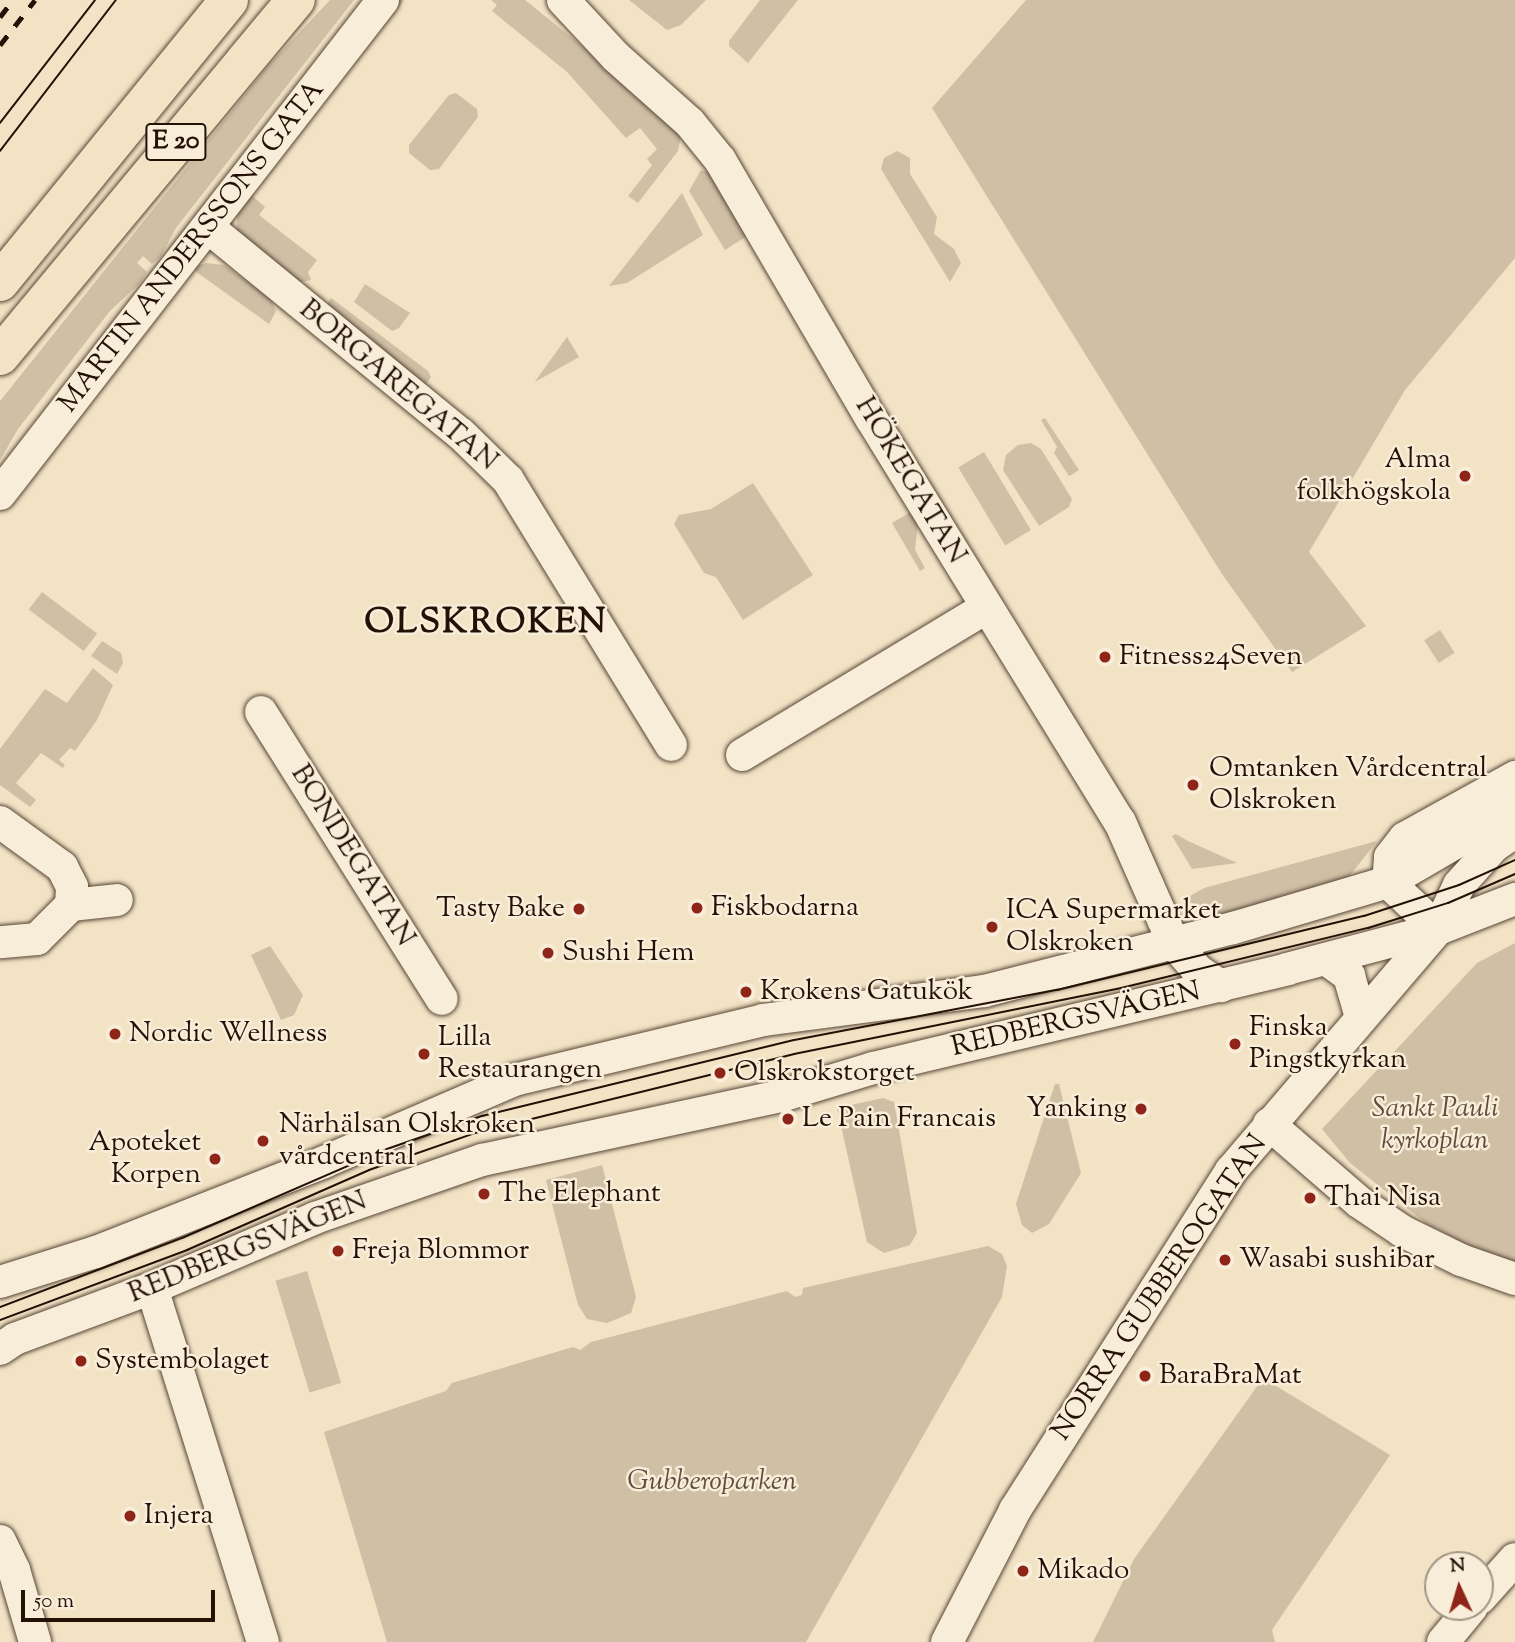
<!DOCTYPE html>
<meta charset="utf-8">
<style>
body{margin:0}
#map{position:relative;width:1515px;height:1642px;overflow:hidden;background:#f2e3c5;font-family:"Sorts Mill Goudy",serif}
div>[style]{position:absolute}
.green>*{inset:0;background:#cfbfa5;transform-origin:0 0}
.roads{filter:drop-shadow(0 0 2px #584636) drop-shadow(0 0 2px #584636)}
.minor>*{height:32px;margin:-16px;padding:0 16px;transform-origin:16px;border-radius:16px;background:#f7edd9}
.highway>*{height:38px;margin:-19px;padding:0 19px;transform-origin:19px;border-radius:19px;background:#f2e3c5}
.tram>*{height:2px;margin:-1px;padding:0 1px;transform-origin:1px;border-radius:1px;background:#241106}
.rail>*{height:5px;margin-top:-2.5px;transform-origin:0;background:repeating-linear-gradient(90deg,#241106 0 12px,transparent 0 24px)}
.dots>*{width:19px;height:19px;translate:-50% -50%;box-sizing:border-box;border:4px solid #f7edd9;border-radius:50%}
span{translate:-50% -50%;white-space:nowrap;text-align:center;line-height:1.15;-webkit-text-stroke:5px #f7edd9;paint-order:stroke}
.shield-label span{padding:2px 5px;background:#f7edd9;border:2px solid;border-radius:5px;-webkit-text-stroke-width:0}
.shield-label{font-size:26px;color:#241106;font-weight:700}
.street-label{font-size:28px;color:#241106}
.poi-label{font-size:28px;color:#241106}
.right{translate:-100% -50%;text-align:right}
.left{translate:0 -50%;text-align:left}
.park-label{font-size:28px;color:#604e3e;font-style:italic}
.district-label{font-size:35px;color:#241106;font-weight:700;letter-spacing:2px}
.north{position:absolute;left:1424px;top:1551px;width:70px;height:70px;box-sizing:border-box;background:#f7edd9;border:2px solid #a39585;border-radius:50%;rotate:356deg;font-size:19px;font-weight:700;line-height:28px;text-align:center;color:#241106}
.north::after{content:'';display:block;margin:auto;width:24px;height:32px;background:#8f2418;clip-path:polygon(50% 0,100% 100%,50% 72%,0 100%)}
.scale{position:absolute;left:21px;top:1590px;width:194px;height:32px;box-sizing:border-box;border:4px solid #241106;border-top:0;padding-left:9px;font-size:21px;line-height:24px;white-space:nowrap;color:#241106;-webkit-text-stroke:5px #f7edd9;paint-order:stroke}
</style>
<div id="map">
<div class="green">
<div style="clip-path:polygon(330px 0,354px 0,176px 228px,161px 256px,152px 264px,143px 256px,137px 263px,147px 272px,139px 284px,110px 311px,18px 429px,0 460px,0 401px,267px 67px)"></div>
<div style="clip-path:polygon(398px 0,404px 0,250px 194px,265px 207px,259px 215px,317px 260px,308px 272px,311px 280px,293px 284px,244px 247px,236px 232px,238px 210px,260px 176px)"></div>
<div style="clip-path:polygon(491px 0,525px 0,648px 99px,681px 135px,678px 151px,638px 203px,628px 196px,652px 165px,647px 159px,657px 149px,640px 128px,626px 138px,567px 72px,492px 11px,497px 5px)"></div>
<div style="clip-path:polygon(629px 0,706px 0,681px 25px,667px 30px)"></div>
<div style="clip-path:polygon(760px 0,798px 0,748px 63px,729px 46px,729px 41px)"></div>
<div style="clip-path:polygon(1026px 0,1515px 0,1515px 258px,1405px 390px,1309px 552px,1366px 626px,1292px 672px,1222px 574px,932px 108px)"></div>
<div style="clip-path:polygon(456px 93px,477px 109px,478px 117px,439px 169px,430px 170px,409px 153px,409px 145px,449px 95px)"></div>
<div style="clip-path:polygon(897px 151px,910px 158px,910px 174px,937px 217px,934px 234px,954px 249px,961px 263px,950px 282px,881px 169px,884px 158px)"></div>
<div style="clip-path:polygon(701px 170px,709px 173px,747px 236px,725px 250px,689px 191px)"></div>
<div style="clip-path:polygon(682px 193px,703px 235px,627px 283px,609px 286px)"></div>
<div style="clip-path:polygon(206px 263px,224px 265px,270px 298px,276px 311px,269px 324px,191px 268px)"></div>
<div style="clip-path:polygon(365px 284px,410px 313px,399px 328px,392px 331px,354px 302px)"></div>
<div style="clip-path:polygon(331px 298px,428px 371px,431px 377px,425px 386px,324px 309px)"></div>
<div style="clip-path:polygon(567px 337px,579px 357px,535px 382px,536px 380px)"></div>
<div style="clip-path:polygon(1045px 418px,1079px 470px,1073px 474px,1069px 476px,1054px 453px,1057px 447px,1041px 420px)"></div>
<div style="clip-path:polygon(1018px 445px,1031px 443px,1041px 449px,1072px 499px,1069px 507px,1039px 526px,1003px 470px,1006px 455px)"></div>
<div style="left:984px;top:452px;width:91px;height:30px;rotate:59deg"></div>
<div style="clip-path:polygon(753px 483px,813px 575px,743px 620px,716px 577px,704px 573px,674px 524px,679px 515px,711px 509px)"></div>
<div style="clip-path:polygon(914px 510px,918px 523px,915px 550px,925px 568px,920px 571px,892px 523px)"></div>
<div style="left:42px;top:592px;width:69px;height:22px;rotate:37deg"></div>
<div style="left:1440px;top:630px;width:27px;height:19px;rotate:57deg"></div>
<div style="clip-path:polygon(102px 641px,121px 653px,123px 663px,117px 674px,91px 656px)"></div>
<div style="clip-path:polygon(93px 668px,113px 685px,97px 720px,75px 751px,70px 748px,59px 760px,65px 765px,63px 768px,41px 753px,16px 783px,36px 800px,30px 807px,0 785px,0 749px,45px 689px,67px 703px)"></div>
<div style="clip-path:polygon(1176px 834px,1188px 841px,1237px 863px,1192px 869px,1172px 836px)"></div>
<div style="clip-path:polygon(1377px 841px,1348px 878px,1222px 914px,1206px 912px,1185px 899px,1204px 888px)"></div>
<div style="clip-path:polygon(1515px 943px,1515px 1269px,1427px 1224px,1350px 1163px,1322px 1129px,1477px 963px)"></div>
<div style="clip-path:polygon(270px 946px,303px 995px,294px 1015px,281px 1020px,251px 955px)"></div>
<div style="clip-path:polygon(1055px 1084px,1059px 1084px,1081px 1173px,1049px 1224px,1032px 1233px,1022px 1225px,1016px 1204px)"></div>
<div style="clip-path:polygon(883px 1098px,894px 1102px,917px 1233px,910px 1245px,884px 1253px,867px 1242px,837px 1108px)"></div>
<div style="clip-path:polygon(602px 1165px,636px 1297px,631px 1313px,607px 1323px,587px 1319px,578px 1305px,546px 1180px)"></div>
<div style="clip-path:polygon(988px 1246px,1002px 1254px,1007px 1266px,1002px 1297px,806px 1642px,387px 1642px,324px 1432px,446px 1391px,452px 1383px,573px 1347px,580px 1350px,591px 1342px,787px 1291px,795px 1297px,802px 1295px,803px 1288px)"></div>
<div style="left:307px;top:1271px;width:117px;height:33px;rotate:73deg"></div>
<div style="clip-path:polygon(1263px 1378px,1390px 1455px,1272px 1630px,1275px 1642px,1093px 1642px,1134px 1559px)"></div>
</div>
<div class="roads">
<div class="minor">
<div style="left:563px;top:0;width:78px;rotate:47.1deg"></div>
<div style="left:616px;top:57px;width:99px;rotate:41.7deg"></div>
<div style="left:690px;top:123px;width:48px;rotate:51deg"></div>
<div style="left:720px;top:160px;width:299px;rotate:59.7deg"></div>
<div style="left:871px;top:418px;width:475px;rotate:58.4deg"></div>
<div style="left:1120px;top:822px;width:131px;rotate:66.2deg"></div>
<div style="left:1173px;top:942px;width:37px;rotate:49deg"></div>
<div style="left:1197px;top:970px;width:29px;rotate:34deg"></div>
<div style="left:209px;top:228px;width:325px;rotate:39.3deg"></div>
<div style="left:461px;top:434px;width:66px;rotate:44.4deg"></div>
<div style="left:508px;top:480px;width:311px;rotate:58.4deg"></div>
<div style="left:0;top:494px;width:625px;rotate:-52.21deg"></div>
<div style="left:261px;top:712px;width:339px;rotate:57.8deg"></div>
<div style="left:742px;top:755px;width:286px;rotate:-31.1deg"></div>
<div style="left:0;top:822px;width:77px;rotate:36deg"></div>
<div style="left:62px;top:867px;width:22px;rotate:63deg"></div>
<div style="left:72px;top:887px;width:18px;rotate:93deg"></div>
<div style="left:71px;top:905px;width:48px;rotate:135deg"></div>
<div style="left:37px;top:939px;width:37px;rotate:175deg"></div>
<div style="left:71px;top:905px;width:46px;rotate:-6.2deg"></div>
<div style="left:1438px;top:929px;width:69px;rotate:-136.8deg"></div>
<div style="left:1388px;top:882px;width:25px;rotate:-85deg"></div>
<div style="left:1390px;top:857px;width:24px;rotate:-52deg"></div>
<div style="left:1405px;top:838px;width:126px;rotate:-29deg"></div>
<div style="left:1326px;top:959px;width:29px;rotate:36deg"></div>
<div style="left:1349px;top:976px;width:43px;rotate:73.7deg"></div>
<div style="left:1269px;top:1124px;width:119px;rotate:40.9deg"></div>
<div style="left:1359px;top:1202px;width:52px;rotate:34deg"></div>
<div style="left:1402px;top:1231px;width:66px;rotate:26.2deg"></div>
<div style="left:1461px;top:1260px;width:57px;rotate:19.4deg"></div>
<div style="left:0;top:1282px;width:101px;rotate:-17.4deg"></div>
<div style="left:96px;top:1252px;width:245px;rotate:-21.5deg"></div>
<div style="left:324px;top:1162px;width:207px;rotate:-23.3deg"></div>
<div style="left:514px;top:1080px;width:256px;rotate:-13.5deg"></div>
<div style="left:763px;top:1020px;width:223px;rotate:-7.5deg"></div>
<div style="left:984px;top:991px;width:257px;rotate:-14.2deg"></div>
<div style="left:1233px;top:928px;width:162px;rotate:-16.5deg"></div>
<div style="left:1388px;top:882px;width:147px;rotate:-30.2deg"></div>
<div style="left:152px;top:1288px;width:371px;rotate:72.6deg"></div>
<div style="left:0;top:1349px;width:18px;rotate:-34deg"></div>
<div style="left:15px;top:1339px;width:146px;rotate:-20.4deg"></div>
<div style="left:152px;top:1288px;width:177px;rotate:-23.2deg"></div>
<div style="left:315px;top:1218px;width:177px;rotate:-19.2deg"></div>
<div style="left:482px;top:1160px;width:306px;rotate:-12.1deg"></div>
<div style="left:781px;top:1096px;width:96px;rotate:-16.9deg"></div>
<div style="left:873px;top:1068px;width:426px;rotate:-13.4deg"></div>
<div style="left:1287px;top:969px;width:156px;rotate:-14.8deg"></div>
<div style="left:1438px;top:929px;width:83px;rotate:-21.3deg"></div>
<div style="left:0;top:1541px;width:32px;rotate:64deg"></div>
<div style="left:14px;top:1570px;width:75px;rotate:73.7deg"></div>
<div style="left:1480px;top:1598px;width:52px;rotate:-48.1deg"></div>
<div style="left:947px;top:1642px;width:148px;rotate:-62.7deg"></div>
<div style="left:1015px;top:1510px;width:402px;rotate:-57.5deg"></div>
<div style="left:1231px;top:1171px;width:318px;rotate:-49.5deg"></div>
<div style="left:1438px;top:929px;width:49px;rotate:-64.5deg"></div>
<div style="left:1459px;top:885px;width:52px;rotate:-48.1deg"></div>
<div style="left:1494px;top:846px;width:25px;rotate:-34deg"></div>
<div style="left:1443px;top:1642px;width:45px;rotate:-50.4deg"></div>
</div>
<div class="highway">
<div style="left:0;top:282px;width:363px;rotate:-50.9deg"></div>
<div style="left:0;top:356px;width:463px;rotate:-50.3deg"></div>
</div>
</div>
<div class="tram">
<div style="left:0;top:123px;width:155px;rotate:-52.3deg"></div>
<div style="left:0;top:151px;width:190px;rotate:-52.5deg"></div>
<div style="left:0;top:1307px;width:195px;rotate:-20.8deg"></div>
<div style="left:182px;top:1238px;width:223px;rotate:-23.5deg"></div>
<div style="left:387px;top:1149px;width:101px;rotate:-19.2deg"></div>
<div style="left:482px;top:1116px;width:321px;rotate:-13.7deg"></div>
<div style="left:794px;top:1040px;width:268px;rotate:-10.8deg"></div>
<div style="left:1057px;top:990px;width:316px;rotate:-13.6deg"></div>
<div style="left:1364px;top:916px;width:100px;rotate:-18.1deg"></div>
<div style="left:1459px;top:885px;width:61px;rotate:-24.1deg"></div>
<div style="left:0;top:1320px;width:200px;rotate:-20.5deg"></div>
<div style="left:187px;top:1250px;width:199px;rotate:-23.7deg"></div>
<div style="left:369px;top:1170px;width:112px;rotate:-19.2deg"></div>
<div style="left:475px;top:1133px;width:329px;rotate:-13.9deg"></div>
<div style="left:794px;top:1054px;width:334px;rotate:-11.4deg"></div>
<div style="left:1121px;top:988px;width:254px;rotate:-13.7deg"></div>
<div style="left:1368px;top:928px;width:84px;rotate:-17.4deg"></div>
<div style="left:1448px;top:903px;width:73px;rotate:-23.4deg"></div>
</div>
<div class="rail">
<div style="left:0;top:17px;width:21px;rotate:-53deg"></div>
<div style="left:0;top:45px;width:57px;rotate:-52.1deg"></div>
</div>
<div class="dots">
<div style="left:1465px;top:476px;background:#8f2418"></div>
<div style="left:1105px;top:657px;background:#8f2418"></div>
<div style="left:1193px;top:785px;background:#8f2418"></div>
<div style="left:697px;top:908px;background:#8f2418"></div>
<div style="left:579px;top:909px;background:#8f2418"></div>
<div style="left:992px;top:927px;background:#8f2418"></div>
<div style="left:548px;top:953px;background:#8f2418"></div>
<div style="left:746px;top:992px;background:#8f2418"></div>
<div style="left:115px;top:1034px;background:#8f2418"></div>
<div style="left:1235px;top:1044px;background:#8f2418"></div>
<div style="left:424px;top:1054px;background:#8f2418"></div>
<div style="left:720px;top:1073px;background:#8f2418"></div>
<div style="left:1141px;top:1109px;background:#8f2418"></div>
<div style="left:788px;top:1119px;background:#8f2418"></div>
<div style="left:263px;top:1141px;background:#8f2418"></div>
<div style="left:215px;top:1159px;background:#8f2418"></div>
<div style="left:484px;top:1194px;background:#8f2418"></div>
<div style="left:1310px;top:1198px;background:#8f2418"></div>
<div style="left:338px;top:1251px;background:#8f2418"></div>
<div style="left:1225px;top:1260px;background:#8f2418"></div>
<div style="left:81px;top:1361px;background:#8f2418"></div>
<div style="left:1145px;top:1376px;background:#8f2418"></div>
<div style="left:130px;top:1516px;background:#8f2418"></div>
<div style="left:1023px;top:1571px;background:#8f2418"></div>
</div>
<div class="shield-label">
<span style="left:176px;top:142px">E 20</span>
</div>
<div class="street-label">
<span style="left:192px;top:247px;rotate:-52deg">MARTIN ANDERSSONS GATA</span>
<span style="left:398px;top:386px;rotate:40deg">BORGAREGATAN</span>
<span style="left:910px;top:481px;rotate:59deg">HÖKEGATAN</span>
<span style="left:352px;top:856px;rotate:58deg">BONDEGATAN</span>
<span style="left:1076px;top:1020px;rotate:-13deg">REDBERGSVÄGEN</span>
<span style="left:248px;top:1248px;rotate:-22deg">REDBERGSVÄGEN</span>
<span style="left:1160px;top:1288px;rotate:-56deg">NORRA GUBBEROGATAN</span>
</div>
<div class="poi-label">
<span class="right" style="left:1451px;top:476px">Alma<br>folkhögskola</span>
<span class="left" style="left:1119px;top:657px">Fitness24Seven</span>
<span class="left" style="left:1209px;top:785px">Omtanken Vårdcentral<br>Olskroken</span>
<span class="left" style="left:711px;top:908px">Fiskbodarna</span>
<span class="right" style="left:565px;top:909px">Tasty Bake</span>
<span class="left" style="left:1006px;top:927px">ICA Supermarket<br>Olskroken</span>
<span class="left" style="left:562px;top:953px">Sushi Hem</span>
<span class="left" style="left:760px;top:992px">Krokens Gatukök</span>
<span class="left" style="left:1249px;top:1044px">Finska<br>Pingstkyrkan</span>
<span class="left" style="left:129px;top:1034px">Nordic Wellness</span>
<span class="left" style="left:438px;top:1054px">Lilla<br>Restaurangen</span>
<span class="left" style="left:734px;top:1073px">Olskrokstorget</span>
<span class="right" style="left:1127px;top:1109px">Yanking</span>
<span class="left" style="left:802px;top:1119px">Le Pain Francais</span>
<span class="left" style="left:279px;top:1141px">Närhälsan Olskroken<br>vårdcentral</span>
<span class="right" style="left:201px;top:1159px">Apoteket<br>Korpen</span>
<span class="left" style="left:498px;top:1194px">The Elephant</span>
<span class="left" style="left:1324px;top:1198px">Thai Nisa</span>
<span class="left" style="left:352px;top:1251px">Freja Blommor</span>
<span class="left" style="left:1239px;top:1260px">Wasabi sushibar</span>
<span class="left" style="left:95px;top:1361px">Systembolaget</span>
<span class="left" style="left:1159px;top:1376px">BaraBraMat</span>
<span class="left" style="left:144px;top:1516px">Injera</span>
<span class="left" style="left:1037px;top:1571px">Mikado</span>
</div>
<div class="park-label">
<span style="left:1435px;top:1125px">Sankt Pauli<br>kyrkoplan</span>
<span style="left:712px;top:1482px">Gubberoparken</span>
</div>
<div class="district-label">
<span style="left:486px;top:624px">OLSKROKEN</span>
</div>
<div class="north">N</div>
<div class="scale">50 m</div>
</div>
